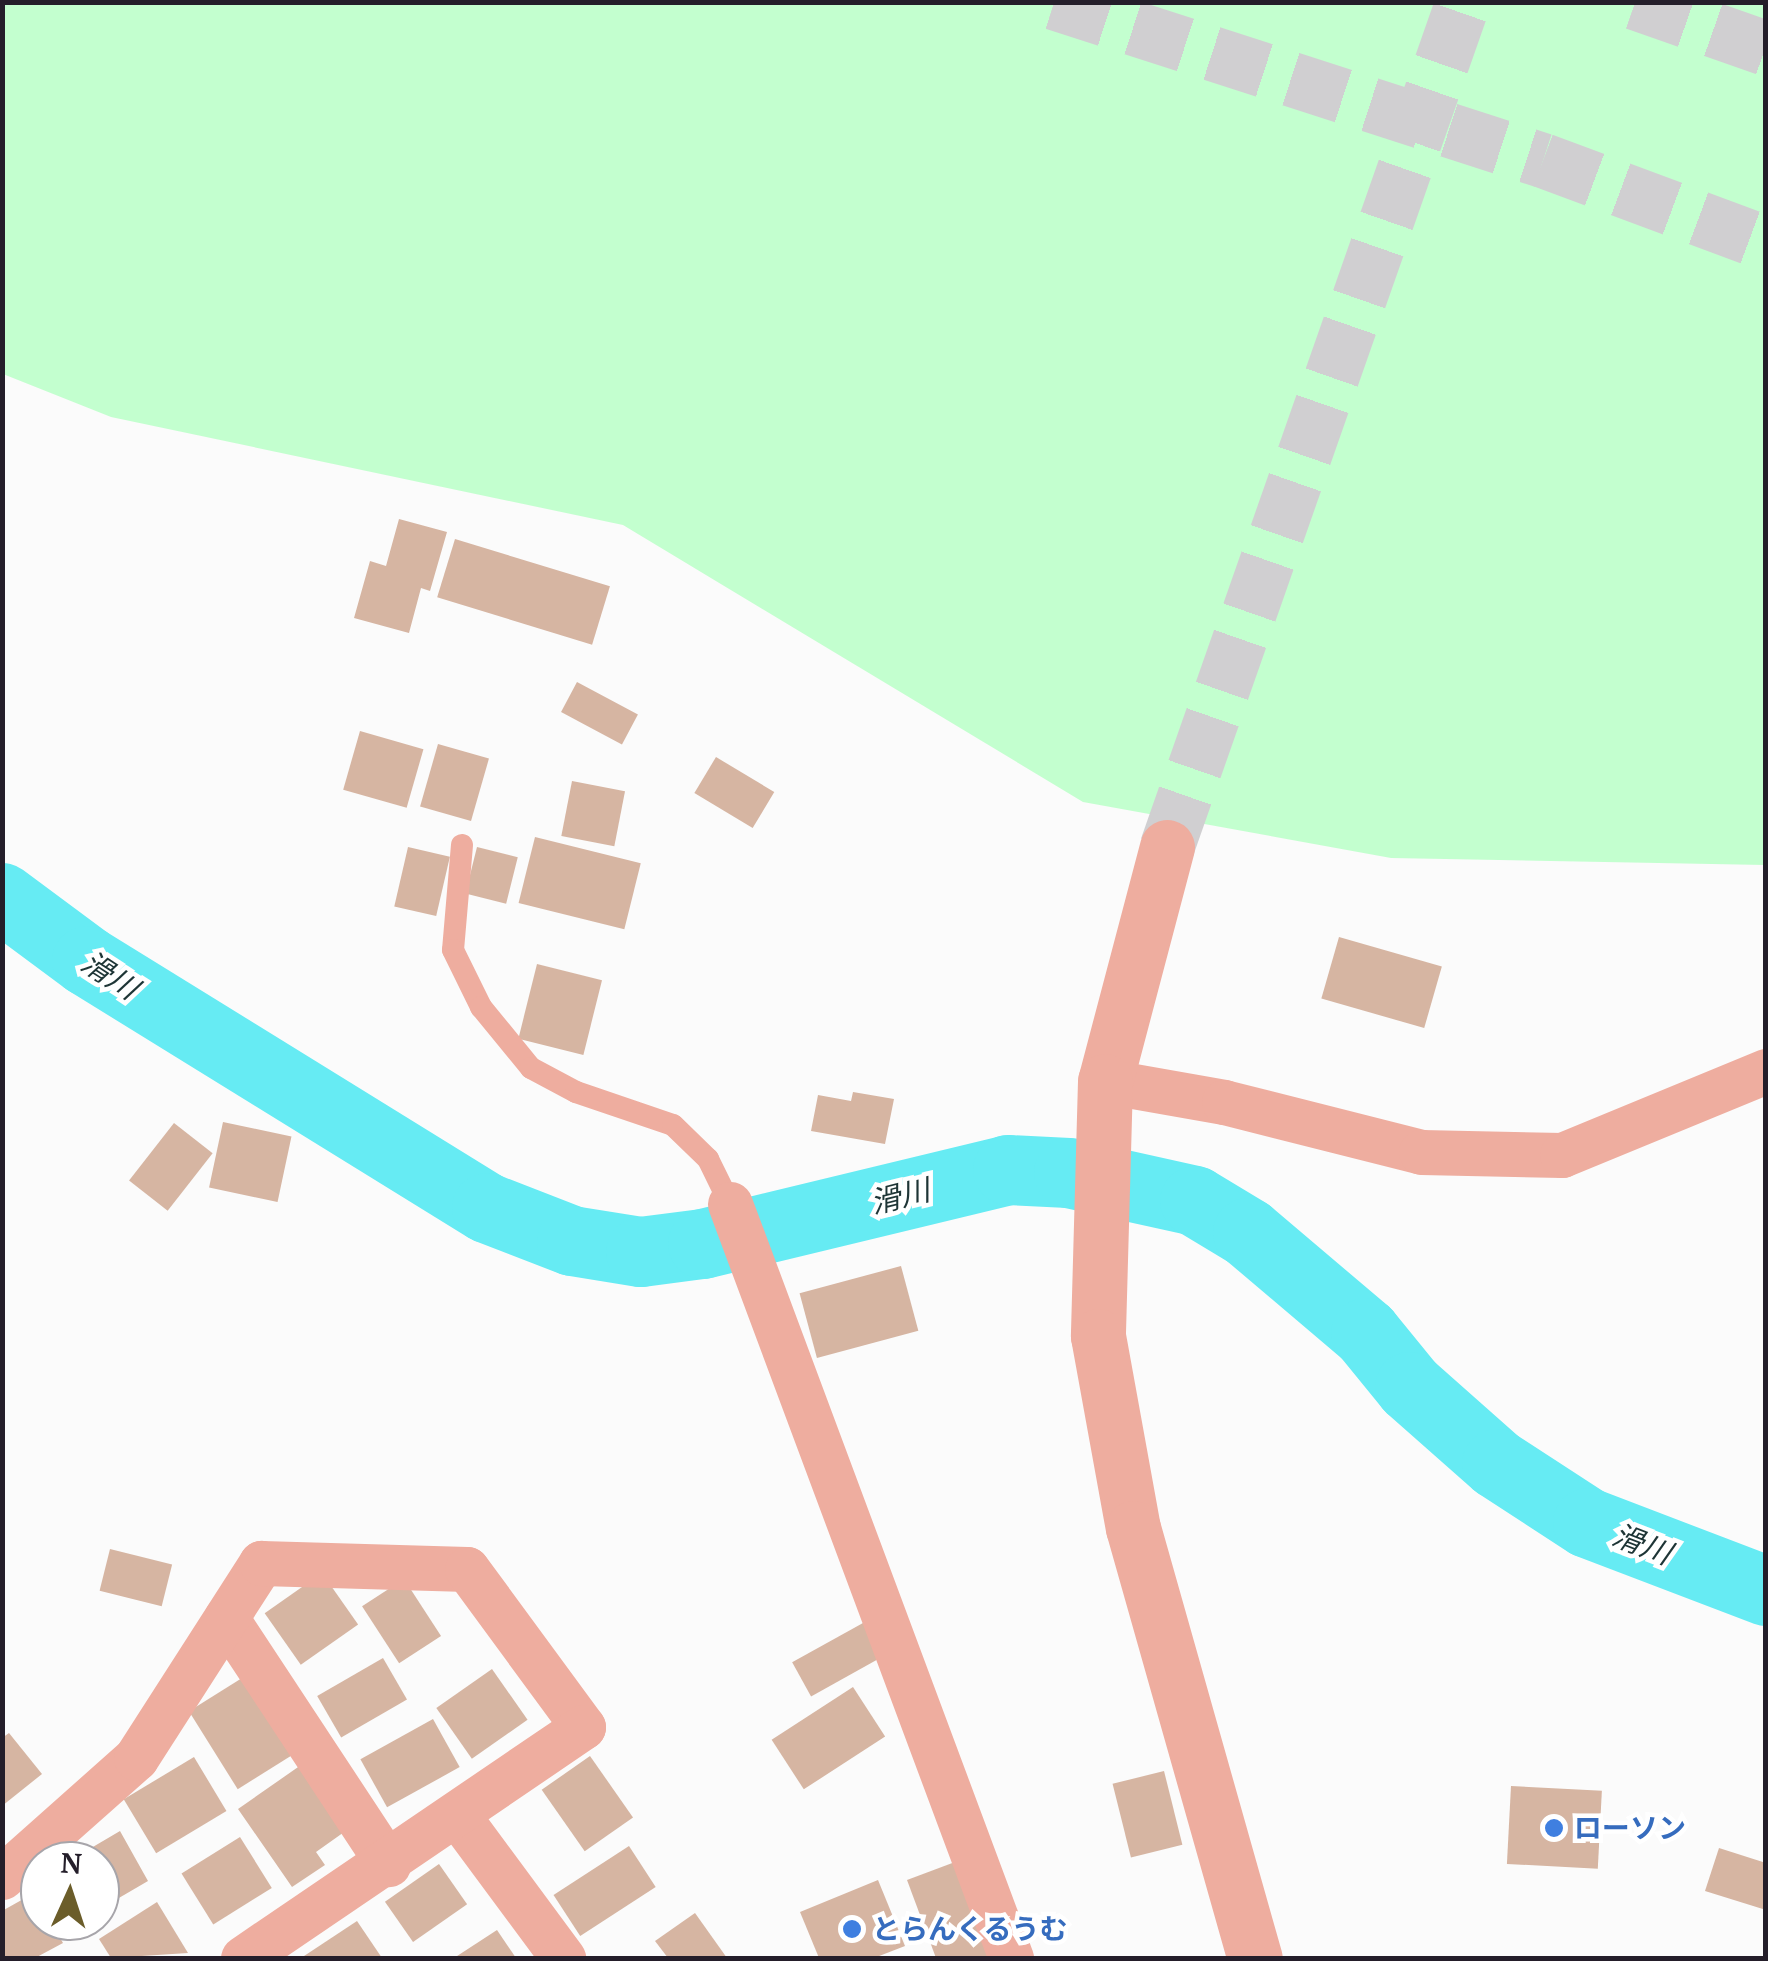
<!DOCTYPE html>
<meta charset="utf-8">
<style>
body{margin:0}
#map{position:relative;width:1768px;height:1961px;overflow:hidden;background:#fbfbfb;font-family:"PT Serif","Noto Sans JP",serif}
div>[style]{position:absolute}
.green>*{inset:0;background:#c3ffcf}
.river>*{height:70px;margin:-35px;padding:0 35px;transform-origin:35px;border-radius:35px;background:#66ebf3}
.building>*{inset:0;background:#d6b5a2;transform-origin:0 0}
.tertiary-tunnel>*{height:55px;margin-top:-27.5px;transform-origin:0;background:repeating-linear-gradient(90deg,#d0cfd1 0 55px,transparent 0 83px)}
.motorway-tunnel>*{height:55px;margin-top:-27.5px;transform-origin:0;background:repeating-linear-gradient(90deg,#d0cfd1 0 55px,transparent 0 83px)}
.service>*{height:22px;margin:-11px;padding:0 11px;transform-origin:11px;border-radius:11px;background:#eead9f}
.minor>*{height:45px;margin:-22.5px;padding:0 22.5px;transform-origin:22.5px;border-radius:22.5px;background:#eead9f}
.tertiary>*{height:55px;margin:-27.5px;padding:0 27.5px;transform-origin:27.5px;border-radius:27.5px;background:#eead9f}
.dots>*{width:28px;height:28px;translate:-50% -50%;box-sizing:border-box;border:5px solid #fff;border-radius:50%}
span{translate:-50% -50%;white-space:nowrap;text-align:center;line-height:1.15;-webkit-text-stroke:9px #fff;paint-order:stroke}
.shop-label{font-size:28px;color:#366cbe;font-weight:700}
.left{translate:0 -50%;text-align:left}
.water-label{font-size:30px;color:#1e3536;font-style:italic}
.frame{position:absolute;inset:0;border:5px solid #241e2a;pointer-events:none}
.north{position:absolute;left:20px;top:1841px;width:100px;height:100px;box-sizing:border-box;background:#fff;border:2px solid #a7a5aa;border-radius:50%;rotate:3deg;font-size:28px;font-weight:700;line-height:40px;text-align:center;color:#241e2a}
.north::after{content:'';display:block;margin:auto;width:35px;height:45px;background:#6b5d2a;clip-path:polygon(50% 0,100% 100%,50% 72%,0 100%)}
</style>
<div id="map">
<div class="green">
<div style="clip-path:polygon(2px 3px,1765px 3px,1765px 865px,1391px 858px,1083px 802px,623px 525px,111px 417px,3px 374px)"></div>
</div>
<div class="river">
<div style="left:2px;top:898px;width:106px;rotate:36.5deg"></div>
<div style="left:87px;top:961px;width:470px;rotate:31.7deg"></div>
<div style="left:487px;top:1208px;width:91px;rotate:21.2deg"></div>
<div style="left:572px;top:1241px;width:70px;rotate:9.1deg"></div>
<div style="left:641px;top:1252px;width:63px;rotate:-7.4deg"></div>
<div style="left:703px;top:1244px;width:314px;rotate:-13.6deg"></div>
<div style="left:1008px;top:1170px;width:61px;rotate:2.8deg"></div>
<div style="left:1069px;top:1173px;width:129px;rotate:12.5deg"></div>
<div style="left:1195px;top:1201px;width:62px;rotate:31.1deg"></div>
<div style="left:1248px;top:1233px;width:155px;rotate:40.3deg"></div>
<div style="left:1366px;top:1333px;width:70px;rotate:50.8deg"></div>
<div style="left:1410px;top:1387px;width:116px;rotate:41.5deg"></div>
<div style="left:1497px;top:1464px;width:108px;rotate:33deg"></div>
<div style="left:1588px;top:1523px;width:191px;rotate:20.9deg"></div>
</div>
<div class="building">
<div style="clip-path:polygon(399px 519px,447px 532px,430px 591px,421px 588px,409px 633px,354px 618px,370px 561px,386px 566px)"></div>
<div style="left:455px;top:539px;width:162px;height:61px;rotate:17deg"></div>
<div style="left:577px;top:682px;width:69px;height:34px;rotate:28deg"></div>
<div style="left:360px;top:731px;width:66px;height:61px;rotate:16deg"></div>
<div style="left:438px;top:744px;width:53px;height:65px;rotate:16deg"></div>
<div style="left:716px;top:757px;width:68px;height:42px;rotate:31deg"></div>
<div style="left:572px;top:781px;width:54px;height:56px;rotate:11deg"></div>
<div style="left:535px;top:837px;width:109px;height:68px;rotate:14deg"></div>
<div style="left:408px;top:847px;width:43px;height:61px;rotate:13deg"></div>
<div style="left:477px;top:847px;width:42px;height:48px;rotate:14deg"></div>
<div style="left:1339px;top:937px;width:107px;height:64px;rotate:16deg"></div>
<div style="left:537px;top:964px;width:67px;height:77px;rotate:14deg"></div>
<div style="clip-path:polygon(853px 1092px,894px 1099px,885px 1144px,811px 1131px,818px 1095px,851px 1101px)"></div>
<div style="left:223px;top:1122px;width:70px;height:67px;rotate:12deg"></div>
<div style="left:174px;top:1123px;width:49px;height:73px;rotate:38deg"></div>
<div style="left:901px;top:1266px;width:67px;height:105px;rotate:75deg"></div>
<div style="left:110px;top:1549px;width:64px;height:43px;rotate:14deg"></div>
<div style="left:322px;top:1573px;width:63px;height:70px;rotate:55deg"></div>
<div style="left:404px;top:1579px;width:68px;height:50px;rotate:57deg"></div>
<div style="left:863px;top:1623px;width:39px;height:81px;rotate:61deg"></div>
<div style="left:383px;top:1658px;width:48px;height:76px;rotate:60deg"></div>
<div style="left:492px;top:1669px;width:62px;height:68px;rotate:55deg"></div>
<div style="left:250px;top:1673px;width:92px;height:72px;rotate:58deg"></div>
<div style="left:853px;top:1687px;width:59px;height:97px;rotate:57deg"></div>
<div style="left:433px;top:1719px;width:55px;height:83px;rotate:61deg"></div>
<div style="clip-path:polygon(9px 1733px,42px 1774px,2px 1806px,2px 1738px)"></div>
<div style="left:590px;top:1756px;width:75px;height:59px;rotate:55deg"></div>
<div style="left:194px;top:1757px;width:63px;height:82px;rotate:59deg"></div>
<div style="clip-path:polygon(301px 1765px,347px 1830px,316px 1852px,325px 1865px,292px 1887px,238px 1809px)"></div>
<div style="left:1164px;top:1771px;width:76px;height:53px;rotate:76deg"></div>
<div style="left:1511px;top:1786px;width:91px;height:78px;rotate:3deg"></div>
<div style="clip-path:polygon(120px 1831px,148px 1881px,100px 1909px,100px 1861px,69px 1861px)"></div>
<div style="left:240px;top:1837px;width:60px;height:69px;rotate:58deg"></div>
<div style="left:629px;top:1846px;width:49px;height:90px;rotate:57deg"></div>
<div style="clip-path:polygon(1719px 1848px,1766px 1863px,1766px 1910px,1705px 1891px)"></div>
<div style="clip-path:polygon(955px 1862px,992px 1958px,936px 1958px,907px 1880px)"></div>
<div style="left:439px;top:1864px;width:49px;height:66px;rotate:55deg"></div>
<div style="clip-path:polygon(878px 1880px,905px 1946px,874px 1958px,819px 1958px,800px 1912px)"></div>
<div style="clip-path:polygon(34px 1893px,40px 1921px,50px 1921px,63px 1943px,35px 1958px,2px 1958px,2px 1911px)"></div>
<div style="clip-path:polygon(157px 1902px,188px 1953px,111px 1958px,99px 1939px)"></div>
<div style="clip-path:polygon(695px 1913px,727px 1958px,668px 1958px,655px 1941px)"></div>
<div style="clip-path:polygon(357px 1921px,382px 1958px,301px 1958px)"></div>
<div style="clip-path:polygon(497px 1930px,516px 1958px,454px 1958px)"></div>
</div>
<div class="tertiary-tunnel">
<div style="left:1167px;top:847px;width:895px;rotate:-70.69deg"></div>
</div>
<div class="motorway-tunnel">
<div style="left:1054px;top:2px;width:514px;rotate:17.91deg"></div>
<div style="left:1543px;top:160px;width:238px;rotate:20.4deg"></div>
<div style="left:1635px;top:2px;width:139px;rotate:19.3deg"></div>
</div>
<div class="service">
<div style="left:462px;top:845px;width:105px;rotate:94.9deg"></div>
<div style="left:453px;top:950px;width:64px;rotate:63.8deg"></div>
<div style="left:481px;top:1007px;width:79px;rotate:50.7deg"></div>
<div style="left:531px;top:1068px;width:51px;rotate:28.1deg"></div>
<div style="left:576px;top:1092px;width:102px;rotate:18.8deg"></div>
<div style="left:673px;top:1125px;width:49px;rotate:44.2deg"></div>
<div style="left:708px;top:1159px;width:50px;rotate:63.9deg"></div>
</div>
<div class="minor">
<div style="left:1105px;top:1081px;width:121px;rotate:10deg"></div>
<div style="left:1224px;top:1102px;width:203px;rotate:14.2deg"></div>
<div style="left:1421px;top:1152px;width:141px;rotate:1.2deg"></div>
<div style="left:1562px;top:1155px;width:221px;rotate:-22.4deg"></div>
<div style="left:730px;top:1204px;width:805px;rotate:69.56deg"></div>
<div style="left:226px;top:1618px;width:295px;rotate:56.6deg"></div>
<div style="left:458px;top:1816px;width:177px;rotate:53.5deg"></div>
<div style="left:2px;top:1877px;width:179px;rotate:-41.6deg"></div>
<div style="left:136px;top:1758px;width:232px;rotate:-57.3deg"></div>
<div style="left:261px;top:1563px;width:206px;rotate:1.7deg"></div>
<div style="left:467px;top:1569px;width:196px;rotate:53.7deg"></div>
<div style="left:583px;top:1727px;width:411px;rotate:145.8deg"></div>
</div>
<div class="tertiary">
<div style="left:1167px;top:847px;width:242px;rotate:104.8deg"></div>
<div style="left:1105px;top:1081px;width:255px;rotate:91.6deg"></div>
<div style="left:1098px;top:1336px;width:195px;rotate:79.7deg"></div>
<div style="left:1133px;top:1528px;width:447px;rotate:74.2deg"></div>
</div>
<div class="dots">
<div style="left:1554px;top:1828px;background:#3f7fe0"></div>
<div style="left:852px;top:1929px;background:#3f7fe0"></div>
</div>
<div class="shop-label">
<span class="left" style="left:1574px;top:1828px">ローソン</span>
<span class="left" style="left:872px;top:1929px">とらんくるうむ</span>
</div>
<div class="water-label">
<span style="left:110px;top:975px;rotate:33deg">滑川</span>
<span style="left:900px;top:1196px;rotate:-14deg">滑川</span>
<span style="left:1642px;top:1544px;rotate:21deg">滑川</span>
</div>
<div class="frame"></div>
<div class="north">N</div>
</div>
